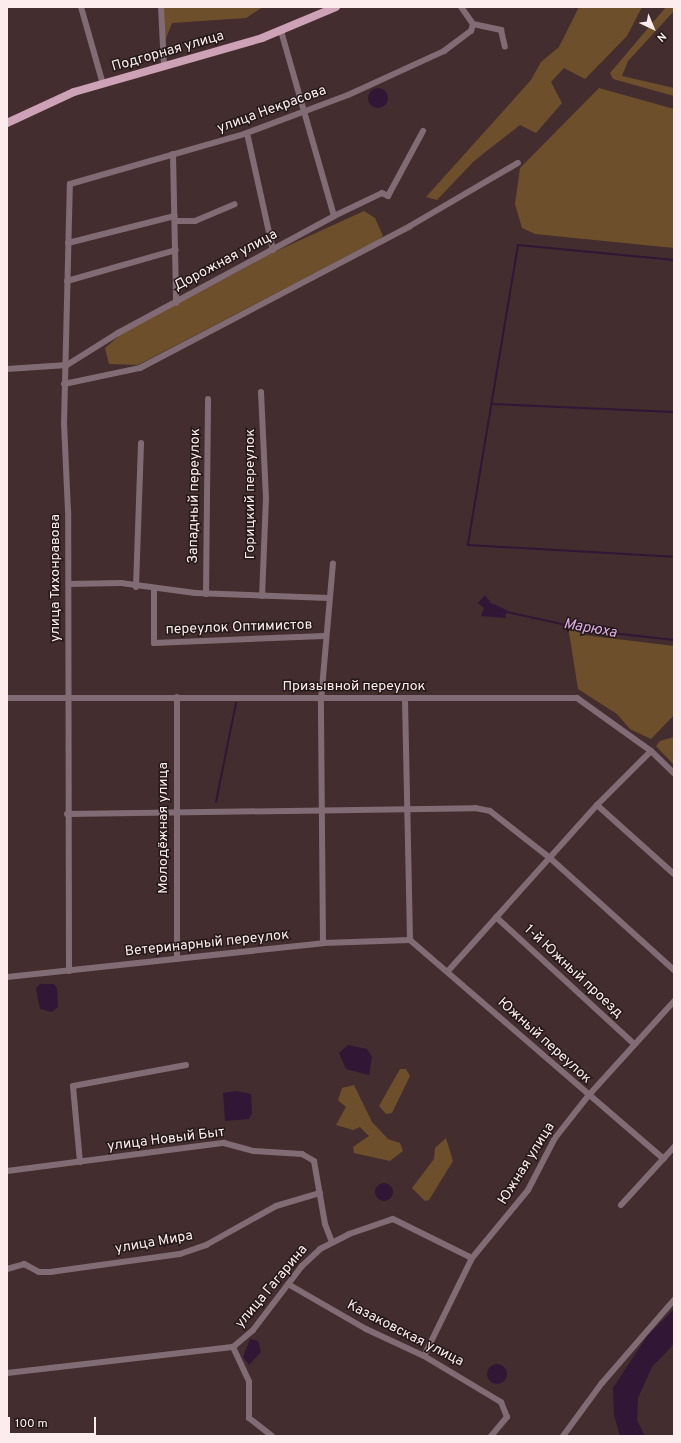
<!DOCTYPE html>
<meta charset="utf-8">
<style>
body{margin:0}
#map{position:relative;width:681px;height:1443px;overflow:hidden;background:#442d2e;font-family:Overpass,sans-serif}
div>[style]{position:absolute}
.green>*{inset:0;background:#6d502b}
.water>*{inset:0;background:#311636}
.round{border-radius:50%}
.stream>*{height:2px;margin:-1px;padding:0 1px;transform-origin:1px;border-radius:1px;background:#311636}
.minor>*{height:6px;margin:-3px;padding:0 3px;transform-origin:3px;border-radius:3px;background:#816c75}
.major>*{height:8px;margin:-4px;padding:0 4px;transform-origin:4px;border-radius:4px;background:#cda2b6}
span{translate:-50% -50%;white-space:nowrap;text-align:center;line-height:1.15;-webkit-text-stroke:3px #241919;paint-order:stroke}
.street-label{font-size:14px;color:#fceced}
.water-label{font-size:15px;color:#ddabe6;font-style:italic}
.frame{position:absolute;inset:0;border:8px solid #fceced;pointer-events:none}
.north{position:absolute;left:633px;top:8px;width:40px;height:40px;-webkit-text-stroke:3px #241919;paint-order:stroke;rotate:136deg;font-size:11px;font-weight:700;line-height:16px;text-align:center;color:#fceced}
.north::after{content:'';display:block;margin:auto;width:14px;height:18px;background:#fceced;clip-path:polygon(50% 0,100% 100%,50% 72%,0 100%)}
.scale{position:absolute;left:8px;top:1417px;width:88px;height:18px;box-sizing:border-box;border:2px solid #fceced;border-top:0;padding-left:5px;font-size:12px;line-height:14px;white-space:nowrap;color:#fceced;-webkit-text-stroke:3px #241919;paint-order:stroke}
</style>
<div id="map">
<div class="green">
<div style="clip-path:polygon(162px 7px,263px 7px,246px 18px,172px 23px,164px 43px)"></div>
<div style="clip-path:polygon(579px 7px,642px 7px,627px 36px,585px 79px,564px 68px,551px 82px,562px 103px,536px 133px,520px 125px,474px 161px,437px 200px,426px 197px,531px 80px,541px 62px,559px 47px)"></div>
<div style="clip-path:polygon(666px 7px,674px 7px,674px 11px,628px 61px,622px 76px,674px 88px,674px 96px,613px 79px,610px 73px)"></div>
<div style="clip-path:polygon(599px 88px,674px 109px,674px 248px,535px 234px,522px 228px,515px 204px,520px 168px)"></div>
<div style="clip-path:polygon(364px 211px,375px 218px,383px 236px,378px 240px,138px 365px,109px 364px,105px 348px,120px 335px,272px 253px)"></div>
<div style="clip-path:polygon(568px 626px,583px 635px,674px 646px,674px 715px,651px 739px,630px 729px,617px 714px,578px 689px)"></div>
<div style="clip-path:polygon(674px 737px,674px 765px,656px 746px,660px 741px)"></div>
<div style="clip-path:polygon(400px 1069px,406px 1069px,410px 1076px,392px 1113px,386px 1114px,379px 1106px)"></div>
<div style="clip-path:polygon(354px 1085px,372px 1122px,388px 1139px,400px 1143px,403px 1151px,390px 1161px,354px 1153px,353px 1147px,369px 1136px,360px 1127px,353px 1130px,336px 1125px,346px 1107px,338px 1100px,342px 1088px)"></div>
<div style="clip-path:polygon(446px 1138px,453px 1161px,429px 1200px,425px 1201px,412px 1188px,434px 1159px,435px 1148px)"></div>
</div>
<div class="water">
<div class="round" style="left:368px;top:88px;width:20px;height:20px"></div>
<div style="clip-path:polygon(485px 595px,491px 603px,507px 610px,505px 618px,481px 616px,484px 608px,478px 603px)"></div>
<div style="clip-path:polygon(40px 984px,54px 984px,57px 988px,58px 1007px,52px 1012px,40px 1009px,36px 988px)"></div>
<div style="clip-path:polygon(348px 1045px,367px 1049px,372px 1057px,369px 1075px,346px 1069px,339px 1053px)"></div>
<div style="clip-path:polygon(236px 1091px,251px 1094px,252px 1113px,249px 1119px,225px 1121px,223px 1093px)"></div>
<div class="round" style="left:375px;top:1183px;width:18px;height:18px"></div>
<div style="clip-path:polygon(674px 1309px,674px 1344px,652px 1367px,638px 1398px,637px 1420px,645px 1436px,620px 1436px,614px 1415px,613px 1388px,647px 1336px)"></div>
<div style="clip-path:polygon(250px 1339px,258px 1341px,261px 1352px,249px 1365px,243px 1357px)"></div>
<div class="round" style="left:487px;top:1364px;width:20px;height:20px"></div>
</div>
<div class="stream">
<div style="left:674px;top:260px;width:157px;rotate:-174.5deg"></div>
<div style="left:518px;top:245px;width:304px;rotate:99.5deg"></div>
<div style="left:468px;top:545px;width:206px;rotate:3.3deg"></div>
<div style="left:491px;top:404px;width:183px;rotate:2.5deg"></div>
<div style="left:507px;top:612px;width:89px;rotate:12.3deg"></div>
<div style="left:594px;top:631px;width:81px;rotate:6.4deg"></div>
<div style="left:216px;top:802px;width:101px;rotate:-78.6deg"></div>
</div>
<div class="minor">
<div style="left:81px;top:7px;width:80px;rotate:74.1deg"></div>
<div style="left:161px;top:7px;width:60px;rotate:87.1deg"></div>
<div style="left:473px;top:24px;width:29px;rotate:12deg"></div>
<div style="left:501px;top:30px;width:17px;rotate:77deg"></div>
<div style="left:281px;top:31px;width:192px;rotate:74deg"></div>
<div style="left:247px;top:133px;width:120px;rotate:77.5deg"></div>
<div style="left:173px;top:154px;width:149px;rotate:88.8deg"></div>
<div style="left:175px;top:221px;width:20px"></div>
<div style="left:195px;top:221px;width:43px;rotate:-23deg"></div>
<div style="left:68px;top:243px;width:110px;rotate:-14.2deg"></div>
<div style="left:67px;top:281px;width:113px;rotate:-15.9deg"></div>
<div style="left:7px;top:369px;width:60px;rotate:-3.8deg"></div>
<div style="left:67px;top:365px;width:60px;rotate:-32.1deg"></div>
<div style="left:118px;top:333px;width:246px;rotate:-28.4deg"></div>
<div style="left:334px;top:216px;width:53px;rotate:-25.6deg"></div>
<div style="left:382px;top:193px;width:7px;rotate:27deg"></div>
<div style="left:388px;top:196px;width:74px;rotate:-61.7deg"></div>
<div style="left:64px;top:384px;width:78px;rotate:-11.9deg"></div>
<div style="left:140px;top:368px;width:305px;rotate:-27.7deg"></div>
<div style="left:410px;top:226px;width:125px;rotate:-30.3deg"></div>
<div style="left:261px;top:392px;width:106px;rotate:87.3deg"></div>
<div style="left:266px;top:498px;width:98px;rotate:92.3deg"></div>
<div style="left:69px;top:584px;width:52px;rotate:-1.1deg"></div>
<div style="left:121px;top:583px;width:75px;rotate:7.7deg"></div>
<div style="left:195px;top:593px;width:134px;rotate:2.1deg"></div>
<div style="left:136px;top:587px;width:144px;rotate:-88deg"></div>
<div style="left:154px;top:590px;width:53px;rotate:90deg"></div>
<div style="left:154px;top:643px;width:170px;rotate:-2.4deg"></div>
<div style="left:206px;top:594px;width:195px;rotate:-89.4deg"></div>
<div style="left:7px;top:698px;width:570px"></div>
<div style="left:577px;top:698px;width:91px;rotate:35.6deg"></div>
<div style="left:651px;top:751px;width:32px;rotate:44deg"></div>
<div style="left:405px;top:700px;width:240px;rotate:88.8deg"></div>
<div style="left:597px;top:805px;width:103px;rotate:41.9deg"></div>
<div style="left:67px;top:814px;width:408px;rotate:-0.8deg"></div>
<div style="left:475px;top:808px;width:15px;rotate:11deg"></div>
<div style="left:490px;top:811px;width:76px;rotate:38.1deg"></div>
<div style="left:550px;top:858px;width:167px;rotate:42.1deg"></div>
<div style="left:496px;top:917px;width:188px;rotate:42.6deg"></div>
<div style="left:410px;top:940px;width:335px;rotate:40.8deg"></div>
<div style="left:323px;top:943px;width:243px;rotate:-90.5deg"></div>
<div style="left:321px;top:700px;width:137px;rotate:-85deg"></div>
<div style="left:177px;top:959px;width:262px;rotate:-90deg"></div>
<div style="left:69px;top:971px;width:460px;rotate:-90.1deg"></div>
<div style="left:68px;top:511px;width:87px;rotate:-92.6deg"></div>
<div style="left:64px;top:424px;width:240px;rotate:-88.6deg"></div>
<div style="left:70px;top:184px;width:181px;rotate:-16deg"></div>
<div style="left:244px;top:134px;width:111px;rotate:-20.6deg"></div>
<div style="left:348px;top:95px;width:106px;rotate:-24.6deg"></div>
<div style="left:444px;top:51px;width:34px;rotate:-37deg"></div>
<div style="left:471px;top:31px;width:7px;rotate:-74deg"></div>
<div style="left:473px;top:24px;width:21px;rotate:-125deg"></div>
<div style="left:448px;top:971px;width:223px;rotate:-48.1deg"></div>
<div style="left:597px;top:805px;width:76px;rotate:-45deg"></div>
<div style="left:7px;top:977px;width:318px;rotate:-6.1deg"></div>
<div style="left:323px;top:943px;width:87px;rotate:-2deg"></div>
<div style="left:80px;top:1162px;width:76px;rotate:-95.3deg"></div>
<div style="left:73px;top:1086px;width:115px;rotate:-10.5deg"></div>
<div style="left:7px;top:1171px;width:219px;rotate:-7.4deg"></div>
<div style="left:224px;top:1143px;width:31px;rotate:15deg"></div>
<div style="left:254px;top:1151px;width:48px;rotate:3.6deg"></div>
<div style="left:302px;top:1154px;width:14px;rotate:30deg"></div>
<div style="left:314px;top:1161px;width:64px;rotate:80.1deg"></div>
<div style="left:325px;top:1224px;width:19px;rotate:69deg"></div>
<div style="left:621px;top:1205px;width:79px;rotate:-47.6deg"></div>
<div style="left:7px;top:1269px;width:18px;rotate:-16deg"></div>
<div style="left:24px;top:1264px;width:17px;rotate:28deg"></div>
<div style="left:39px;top:1272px;width:11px"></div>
<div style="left:50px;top:1272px;width:131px;rotate:-7.9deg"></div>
<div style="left:180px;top:1254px;width:28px;rotate:-19deg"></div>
<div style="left:206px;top:1245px;width:80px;rotate:-29.1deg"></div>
<div style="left:276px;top:1206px;width:46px;rotate:-16.5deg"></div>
<div style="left:288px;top:1284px;width:90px;rotate:30deg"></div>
<div style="left:366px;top:1329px;width:64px;rotate:25deg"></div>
<div style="left:424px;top:1356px;width:90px;rotate:30.9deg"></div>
<div style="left:501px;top:1402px;width:16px;rotate:68deg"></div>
<div style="left:507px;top:1417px;width:25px;rotate:130deg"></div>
<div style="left:233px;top:1347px;width:38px;rotate:65deg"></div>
<div style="left:249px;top:1382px;width:36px;rotate:90deg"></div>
<div style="left:249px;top:1418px;width:29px;rotate:38deg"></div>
<div style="left:424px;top:1356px;width:109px;rotate:-63.9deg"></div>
<div style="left:472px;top:1258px;width:88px;rotate:-50.5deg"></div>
<div style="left:528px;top:1190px;width:59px;rotate:-62.6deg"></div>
<div style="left:555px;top:1138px;width:53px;rotate:-51.8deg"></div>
<div style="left:588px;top:1096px;width:128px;rotate:-47.8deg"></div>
<div style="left:7px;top:1373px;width:227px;rotate:-6.6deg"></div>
<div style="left:233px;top:1347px;width:26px;rotate:-40deg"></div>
<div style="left:253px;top:1330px;width:81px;rotate:-52.6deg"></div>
<div style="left:302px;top:1266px;width:25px;rotate:-43deg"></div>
<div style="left:320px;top:1249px;width:33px;rotate:-27deg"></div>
<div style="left:349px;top:1234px;width:46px;rotate:-18.8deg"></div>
<div style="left:393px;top:1219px;width:88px;rotate:26.3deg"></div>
<div style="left:563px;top:1436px;width:66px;rotate:-53.7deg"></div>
<div style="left:602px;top:1383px;width:110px;rotate:-49.1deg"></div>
</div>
<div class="major">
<div style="left:7px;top:123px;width:74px;rotate:-24.8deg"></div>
<div style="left:74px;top:92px;width:196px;rotate:-16deg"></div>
<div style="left:262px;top:38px;width:80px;rotate:-22.7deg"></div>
</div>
<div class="street-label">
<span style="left:168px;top:52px;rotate:-16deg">Подгорная улица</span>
<span style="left:272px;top:110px;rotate:-20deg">улица Некрасова</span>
<span style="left:226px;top:261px;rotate:-28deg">Дорожная улица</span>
<span style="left:251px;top:494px;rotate:-90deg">Горицкий переулок</span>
<span style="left:195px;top:496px;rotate:-89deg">Западный переулок</span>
<span style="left:56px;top:578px;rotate:-90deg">улица Тихонравова</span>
<span style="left:239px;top:628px;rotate:-2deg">переулок Оптимистов</span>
<span style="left:354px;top:687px">Призывной переулок</span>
<span style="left:164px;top:828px;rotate:-90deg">Молодёжная улица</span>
<span style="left:207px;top:944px;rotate:-6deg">Ветеринарный переулок</span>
<span style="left:573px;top:972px;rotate:43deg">1-й Южный проезд</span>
<span style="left:544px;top:1041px;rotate:42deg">Южный переулок</span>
<span style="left:166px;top:1140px;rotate:-7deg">улица Новый Быт</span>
<span style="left:527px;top:1164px;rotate:-58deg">Южная улица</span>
<span style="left:154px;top:1243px;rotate:-10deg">улица Мира</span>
<span style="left:272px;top:1287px;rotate:-50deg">улица Гагарина</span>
<span style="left:405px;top:1334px;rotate:27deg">Казаковская улица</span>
</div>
<div class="water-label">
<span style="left:590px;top:629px;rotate:10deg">Марюха</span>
</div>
<div class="frame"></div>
<div class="north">N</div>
<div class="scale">100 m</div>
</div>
